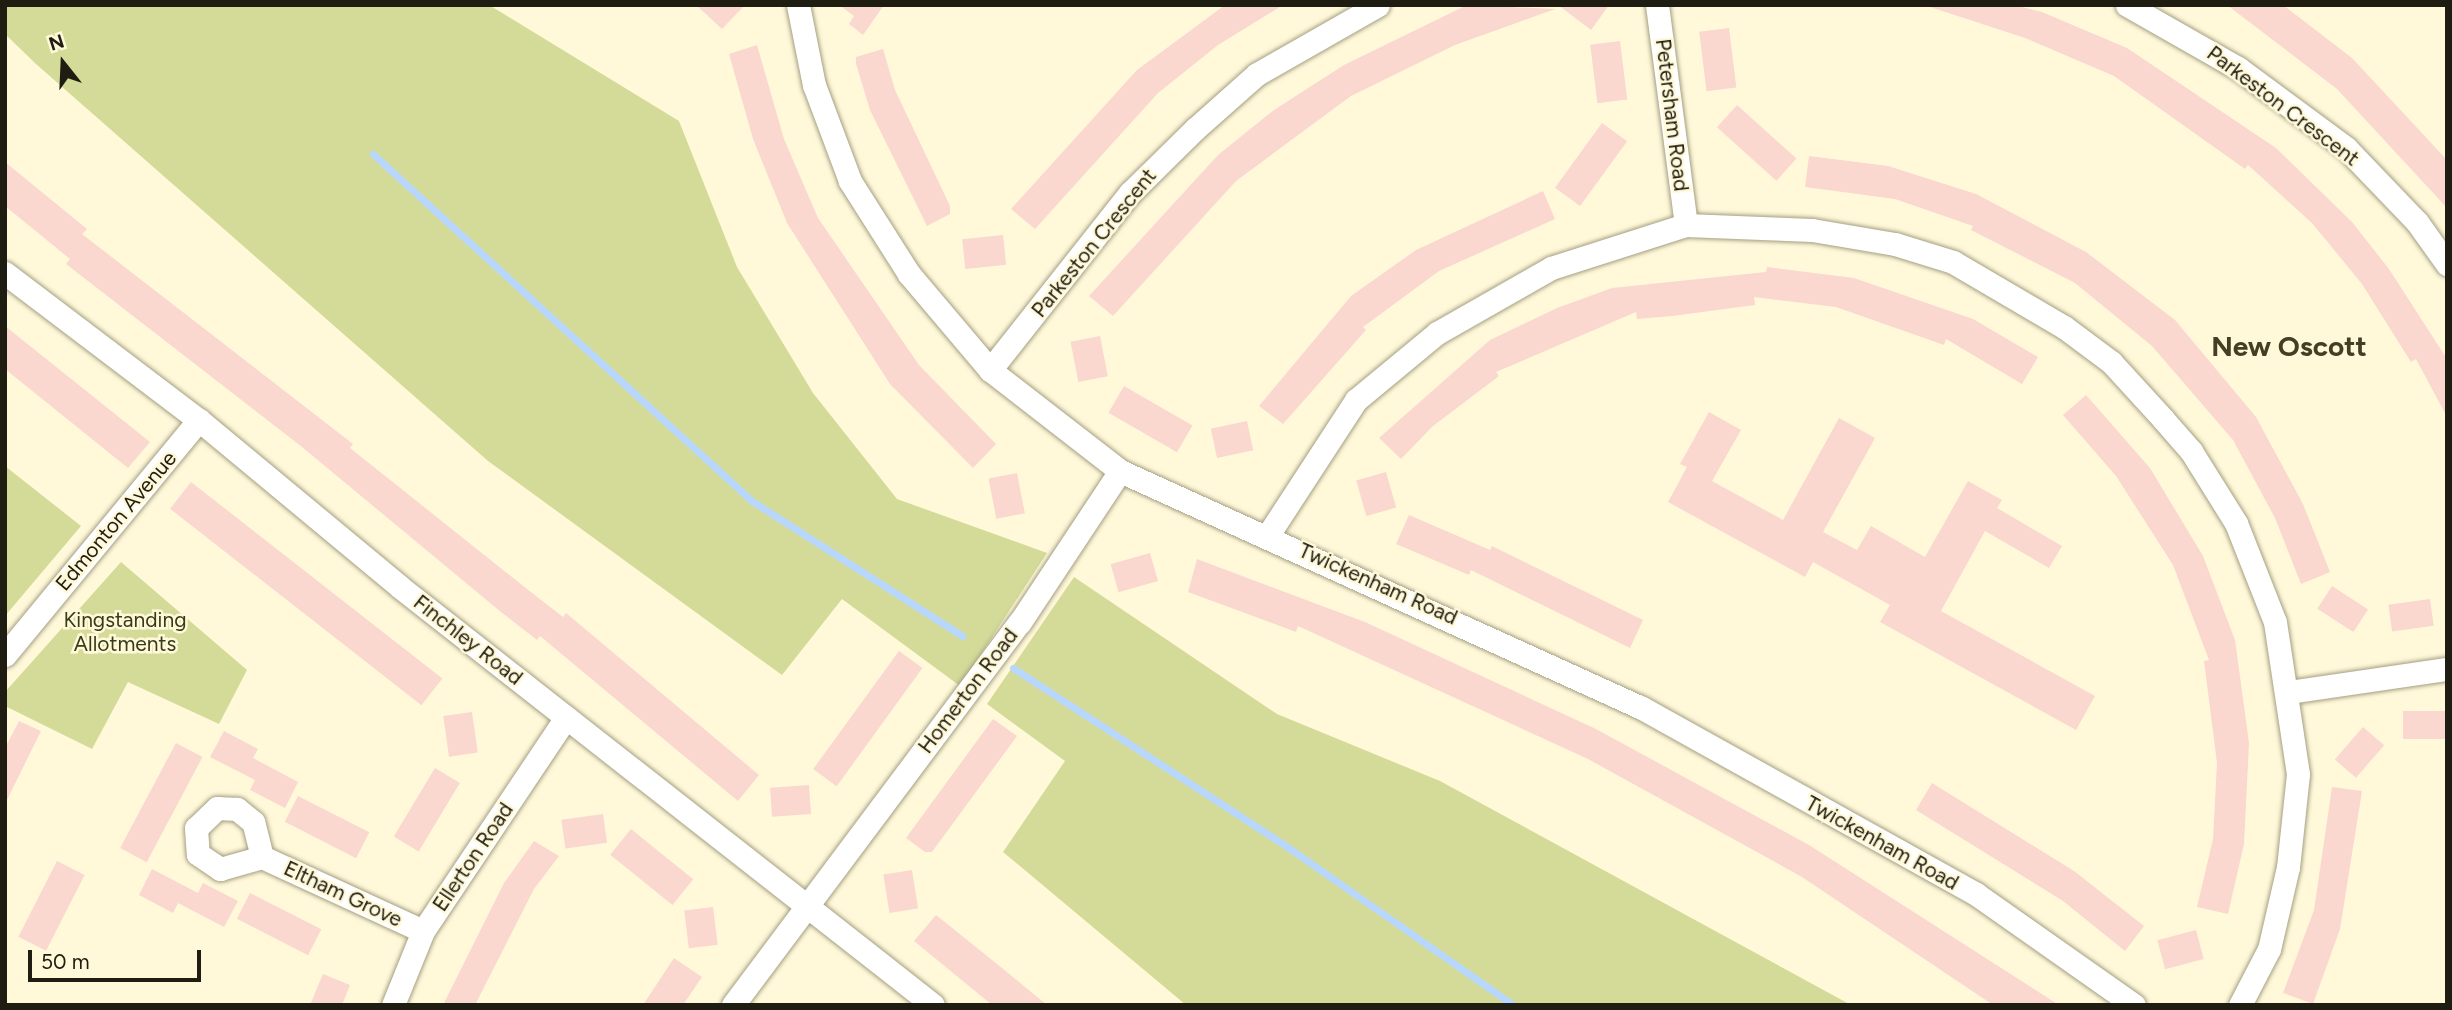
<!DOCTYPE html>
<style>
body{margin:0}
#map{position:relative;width:2452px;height:1010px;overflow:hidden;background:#fff9da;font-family:Figtree,sans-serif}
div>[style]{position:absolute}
.green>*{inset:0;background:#d4db98}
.stream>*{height:7px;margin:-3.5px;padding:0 3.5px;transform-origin:3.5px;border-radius:3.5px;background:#b8d7fe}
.building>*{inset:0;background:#fad7cf;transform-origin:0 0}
.roads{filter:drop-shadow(0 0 2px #a59f82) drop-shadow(0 0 2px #a59f82)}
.street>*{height:23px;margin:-11.5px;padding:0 11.5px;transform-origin:11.5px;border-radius:11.5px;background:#fff}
span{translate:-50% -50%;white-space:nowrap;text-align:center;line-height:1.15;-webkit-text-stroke:5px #fff9da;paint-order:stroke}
.street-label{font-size:21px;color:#1f1d12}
.park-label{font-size:21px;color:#383b17}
.district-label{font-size:28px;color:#433e24;font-weight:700}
.frame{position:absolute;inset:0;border:7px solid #1f1d12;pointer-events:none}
.north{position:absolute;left:28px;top:28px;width:70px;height:70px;-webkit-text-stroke:5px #fff9da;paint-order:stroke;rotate:342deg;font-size:19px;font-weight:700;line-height:28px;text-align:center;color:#1f1d12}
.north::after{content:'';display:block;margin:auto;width:24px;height:32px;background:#1f1d12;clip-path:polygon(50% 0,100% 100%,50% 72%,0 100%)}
.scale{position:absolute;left:28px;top:950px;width:173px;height:32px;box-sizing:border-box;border:4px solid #1f1d12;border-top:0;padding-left:9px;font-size:21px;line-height:24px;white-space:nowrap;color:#1f1d12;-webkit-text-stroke:5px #fff9da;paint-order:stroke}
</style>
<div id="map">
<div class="green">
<div style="clip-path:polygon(5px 5px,489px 5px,679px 121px,737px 267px,813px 393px,897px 499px,1047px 553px,960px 686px,842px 599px,782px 675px,488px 461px,36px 64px,5px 34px)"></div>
<div style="clip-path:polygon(5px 466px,81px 526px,5px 616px)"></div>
<div style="clip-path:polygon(121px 562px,247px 670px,219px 724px,128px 682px,92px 749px,5px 706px,5px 692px)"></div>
<div style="clip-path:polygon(1074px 577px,1277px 714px,1440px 781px,1851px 1005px,1186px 1005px,1003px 852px,1065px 761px,987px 704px)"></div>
</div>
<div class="stream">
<div style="left:373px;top:154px;width:514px;rotate:42.48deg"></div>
<div style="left:752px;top:501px;width:250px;rotate:32.7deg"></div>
<div style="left:1013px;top:668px;width:330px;rotate:33.1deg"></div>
<div style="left:1289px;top:848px;width:274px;rotate:35deg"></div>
</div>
<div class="building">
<div style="clip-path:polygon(696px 5px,745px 5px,722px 29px)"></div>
<div style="clip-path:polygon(839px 5px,884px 5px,863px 35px,849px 24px,854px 16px)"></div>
<div style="clip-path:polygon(1225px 5px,1283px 5px,1218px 45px,1158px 93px,1035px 229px,1011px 209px,1137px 70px)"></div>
<div style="clip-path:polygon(1467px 5px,1555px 9px,1455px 45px,1351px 96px,1236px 181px,1113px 316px,1089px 296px,1218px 155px,1274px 110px,1344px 65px)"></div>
<div style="clip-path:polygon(1558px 5px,1609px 5px,1591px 30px)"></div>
<div style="clip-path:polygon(1924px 5px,2014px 5px,2042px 12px,2127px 48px,2276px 148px,2352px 222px,2389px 269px,2447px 359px,2447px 417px,2416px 359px,2411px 362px,2362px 284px,2312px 223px,2248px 165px,2245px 169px,2114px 76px,2025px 38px)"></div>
<div style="clip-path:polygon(2227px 5px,2283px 5px,2352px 58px,2447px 160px,2447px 208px,2337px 89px)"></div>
<div style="left:1729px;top:28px;width:60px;height:30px;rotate:83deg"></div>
<div style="left:1620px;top:41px;width:59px;height:30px;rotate:83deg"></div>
<div style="clip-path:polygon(757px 45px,784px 139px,818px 218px,919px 365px,996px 444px,973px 468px,890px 384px,787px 223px,753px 139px,729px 54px)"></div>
<div style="clip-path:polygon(883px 49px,895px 90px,950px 206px,950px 214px,927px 226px,870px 110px,856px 64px,856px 57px)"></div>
<div style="left:1737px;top:105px;width:80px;height:30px;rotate:42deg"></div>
<div style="left:1602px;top:123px;width:31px;height:80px;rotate:36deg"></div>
<div style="clip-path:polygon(1809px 156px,1888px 166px,1976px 194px,2086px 252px,2175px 320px,2256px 417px,2303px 504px,2330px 572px,2301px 584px,2275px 518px,2233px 440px,2152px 346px,2075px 283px,1971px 230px,1973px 226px,1895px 199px,1805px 187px)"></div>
<div style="clip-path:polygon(5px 162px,87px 229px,82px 234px,353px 444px,350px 448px,527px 589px,563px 617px,566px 613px,759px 775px,738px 801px,540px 636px,537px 640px,501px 612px,302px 447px,66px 264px,70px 259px,5px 206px)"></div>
<div style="clip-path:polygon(1543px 191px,1555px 219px,1439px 271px,1363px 327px,1366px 330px,1283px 424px,1259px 406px,1351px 296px,1416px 250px)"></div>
<div style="left:1003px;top:235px;width:30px;height:41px;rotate:84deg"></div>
<div style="clip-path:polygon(1767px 267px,1854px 278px,1973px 319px,2038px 357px,2022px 384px,1946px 339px,1944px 345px,1836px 307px,1754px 297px,1755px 305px,1672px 316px,1637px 319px,1636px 312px,1496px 372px,1499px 376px,1433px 426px,1401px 459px,1379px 438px,1490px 340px,1557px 308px,1612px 288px,1766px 272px)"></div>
<div style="clip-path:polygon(5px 326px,150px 442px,128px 468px,5px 369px)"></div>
<div style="left:1100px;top:336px;width:41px;height:30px;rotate:79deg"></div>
<div style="left:1124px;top:386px;width:79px;height:31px;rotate:30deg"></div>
<div style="clip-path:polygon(2086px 395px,2150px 468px,2203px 556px,2235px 640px,2249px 743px,2244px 844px,2228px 914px,2197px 907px,2213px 839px,2217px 763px,2204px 661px,2209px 660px,2173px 565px,2116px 476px,2063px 415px)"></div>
<div style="clip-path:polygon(1709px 412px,1741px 430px,1712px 481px,1783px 520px,1839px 418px,1875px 438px,1823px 532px,1857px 550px,1871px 526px,1925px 557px,1968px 481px,2002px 500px,1997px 508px,2062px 546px,2049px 568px,1985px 531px,1941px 611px,2095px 696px,2076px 730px,1880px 622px,1890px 605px,1813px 562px,1805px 577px,1668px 502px,1687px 467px,1680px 464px)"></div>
<div style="left:1247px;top:421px;width:30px;height:37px;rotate:78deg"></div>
<div style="left:1386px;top:472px;width:37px;height:31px;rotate:74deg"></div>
<div style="left:1017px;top:473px;width:41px;height:29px;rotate:79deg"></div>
<div style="left:191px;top:482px;width:319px;height:34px;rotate:38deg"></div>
<div style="clip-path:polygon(1409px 515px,1490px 550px,1492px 546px,1643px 620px,1630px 648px,1471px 570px,1469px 575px,1396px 544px)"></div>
<div style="left:1150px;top:553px;width:29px;height:41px;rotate:74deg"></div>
<div style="clip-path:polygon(1197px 559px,1365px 622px,1596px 729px,1809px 845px,2059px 1005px,1993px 1005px,1802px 877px,1588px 759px,1298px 626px,1296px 632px,1188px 592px)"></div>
<div style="left:2332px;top:586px;width:43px;height:27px;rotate:33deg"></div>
<div style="left:2430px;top:599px;width:27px;height:42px;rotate:82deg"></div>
<div style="left:899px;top:651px;width:29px;height:146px;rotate:36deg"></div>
<div style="left:2447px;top:711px;width:28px;height:44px;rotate:90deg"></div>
<div style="left:472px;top:712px;width:41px;height:29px;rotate:82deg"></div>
<div style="clip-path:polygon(993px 719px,1017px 736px,932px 852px,925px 852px,906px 838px)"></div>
<div style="clip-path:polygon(19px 721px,41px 731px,5px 804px,5px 748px)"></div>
<div style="left:2363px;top:727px;width:28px;height:43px;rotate:41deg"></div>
<div style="clip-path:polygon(224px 731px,258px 749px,253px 758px,298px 782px,285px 808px,250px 790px,255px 780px,210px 757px)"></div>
<div style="left:176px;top:743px;width:30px;height:119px;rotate:28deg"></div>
<div style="left:435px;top:768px;width:29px;height:80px;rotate:31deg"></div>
<div style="clip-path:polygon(1932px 783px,2074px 871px,2144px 926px,2125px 951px,2063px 901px,1916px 810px)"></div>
<div style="left:809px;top:785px;width:29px;height:39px;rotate:86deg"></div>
<div style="clip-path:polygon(2332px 787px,2362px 791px,2340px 929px,2313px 1004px,2283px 993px,2314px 910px)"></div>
<div style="left:298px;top:796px;width:80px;height:29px;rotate:27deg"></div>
<div style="left:603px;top:814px;width:29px;height:42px;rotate:82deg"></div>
<div style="left:631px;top:829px;width:80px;height:33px;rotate:39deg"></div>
<div style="clip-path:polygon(534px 841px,559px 856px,534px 889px,475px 1005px,443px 1005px,504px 883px)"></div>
<div style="left:57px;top:861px;width:31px;height:85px;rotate:27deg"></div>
<div style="clip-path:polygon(152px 869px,198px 893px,203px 883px,238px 901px,224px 927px,178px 903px,173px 913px,139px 895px)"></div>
<div style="left:912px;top:870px;width:39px;height:29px;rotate:81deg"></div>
<div style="left:250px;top:893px;width:80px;height:29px;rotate:27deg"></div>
<div style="left:713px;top:907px;width:38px;height:29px;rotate:83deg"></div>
<div style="clip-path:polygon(936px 915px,1002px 968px,1047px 1005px,992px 1005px,914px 941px)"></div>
<div style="left:2196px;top:930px;width:30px;height:40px;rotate:75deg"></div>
<div style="clip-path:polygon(674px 958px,702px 977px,683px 1005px,643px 1005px)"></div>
<div style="clip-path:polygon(323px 974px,350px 985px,342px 1005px,310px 1005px)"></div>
</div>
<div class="roads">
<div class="street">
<div style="left:798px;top:5px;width:82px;rotate:78.7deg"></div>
<div style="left:814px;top:85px;width:103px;rotate:69.4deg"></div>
<div style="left:850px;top:181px;width:110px;rotate:57.6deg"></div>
<div style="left:909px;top:274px;width:126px;rotate:49.8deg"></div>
<div style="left:990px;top:370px;width:165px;rotate:37.8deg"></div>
<div style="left:1120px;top:471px;width:573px;rotate:24.42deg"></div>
<div style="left:1642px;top:708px;width:382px;rotate:29.1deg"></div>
<div style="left:1976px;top:894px;width:193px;rotate:35.1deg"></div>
<div style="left:1657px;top:5px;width:222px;rotate:82.5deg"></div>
<div style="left:2127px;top:5px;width:128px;rotate:29.6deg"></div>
<div style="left:2238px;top:68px;width:134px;rotate:36.5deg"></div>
<div style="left:2346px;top:148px;width:103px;rotate:46.2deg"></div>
<div style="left:2417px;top:222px;width:52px;rotate:54.5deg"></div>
<div style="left:5px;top:273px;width:243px;rotate:37.2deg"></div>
<div style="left:199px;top:420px;width:261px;rotate:39.7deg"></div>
<div style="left:400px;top:587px;width:677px;rotate:38.1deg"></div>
<div style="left:990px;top:370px;width:226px;rotate:-51.7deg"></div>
<div style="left:1130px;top:193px;width:91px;rotate:-44.6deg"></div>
<div style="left:1195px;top:129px;width:83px;rotate:-41.6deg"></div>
<div style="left:1257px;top:74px;width:139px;rotate:-29.7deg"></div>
<div style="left:1268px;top:535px;width:161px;rotate:-56.9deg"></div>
<div style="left:1356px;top:400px;width:105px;rotate:-39.6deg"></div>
<div style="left:1437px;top:333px;width:131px;rotate:-29.7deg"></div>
<div style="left:1551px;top:268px;width:142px;rotate:-17.7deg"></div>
<div style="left:1686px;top:225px;width:126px;rotate:2.3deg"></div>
<div style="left:1812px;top:230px;width:84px;rotate:9.6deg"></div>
<div style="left:1895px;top:244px;width:61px;rotate:17.2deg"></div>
<div style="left:1953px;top:262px;width:129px;rotate:30.4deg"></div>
<div style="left:2064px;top:327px;width:59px;rotate:36.7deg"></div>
<div style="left:2111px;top:362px;width:77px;rotate:47.6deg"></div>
<div style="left:2163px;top:419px;width:43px;rotate:48.8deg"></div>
<div style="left:2191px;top:451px;width:85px;rotate:58deg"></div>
<div style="left:2236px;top:523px;width:106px;rotate:68.5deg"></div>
<div style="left:2275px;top:622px;width:154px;rotate:81.4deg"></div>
<div style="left:2298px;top:774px;width:94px;rotate:96.1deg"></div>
<div style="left:2288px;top:867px;width:84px;rotate:103deg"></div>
<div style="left:2269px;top:949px;width:63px;rotate:117.4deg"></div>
<div style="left:5px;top:655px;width:305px;rotate:-50.5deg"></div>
<div style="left:2289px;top:692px;width:160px;rotate:-8.3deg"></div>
<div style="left:262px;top:857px;width:36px;rotate:-104deg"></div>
<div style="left:253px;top:822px;width:21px;rotate:-141deg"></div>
<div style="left:237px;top:809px;width:20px;rotate:-177deg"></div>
<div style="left:217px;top:808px;width:29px;rotate:136deg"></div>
<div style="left:196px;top:828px;width:26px;rotate:86deg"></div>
<div style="left:198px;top:854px;width:27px;rotate:34deg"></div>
<div style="left:220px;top:869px;width:44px;rotate:-15.9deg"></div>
<div style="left:262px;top:857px;width:177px;rotate:24.7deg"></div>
<div style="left:393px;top:1005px;width:80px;rotate:-67.9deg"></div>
<div style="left:423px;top:931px;width:257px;rotate:-56.2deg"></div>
<div style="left:733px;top:1005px;width:479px;rotate:-53.2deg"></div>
<div style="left:1020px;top:622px;width:181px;rotate:-56.5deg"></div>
</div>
</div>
<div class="street-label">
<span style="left:2283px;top:106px;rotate:37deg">Parkeston Crescent</span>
<span style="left:1672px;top:115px;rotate:83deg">Petersham Road</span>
<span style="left:1094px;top:243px;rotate:-51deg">Parkeston Crescent</span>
<span style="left:116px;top:521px;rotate:-50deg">Edmonton Avenue</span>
<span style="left:1378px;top:584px;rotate:24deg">Twickenham Road</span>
<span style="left:468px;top:640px;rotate:38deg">Finchley Road</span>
<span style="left:968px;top:691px;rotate:-53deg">Homerton Road</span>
<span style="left:1882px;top:843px;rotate:29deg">Twickenham Road</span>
<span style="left:473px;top:857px;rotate:-56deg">Ellerton Road</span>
<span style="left:343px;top:894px;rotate:25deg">Eltham Grove</span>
</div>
<div class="park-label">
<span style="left:125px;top:632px">Kingstanding<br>Allotments</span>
</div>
<div class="district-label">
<span style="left:2289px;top:346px">New Oscott</span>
</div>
<div class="frame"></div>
<div class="north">N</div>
<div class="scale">50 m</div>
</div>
